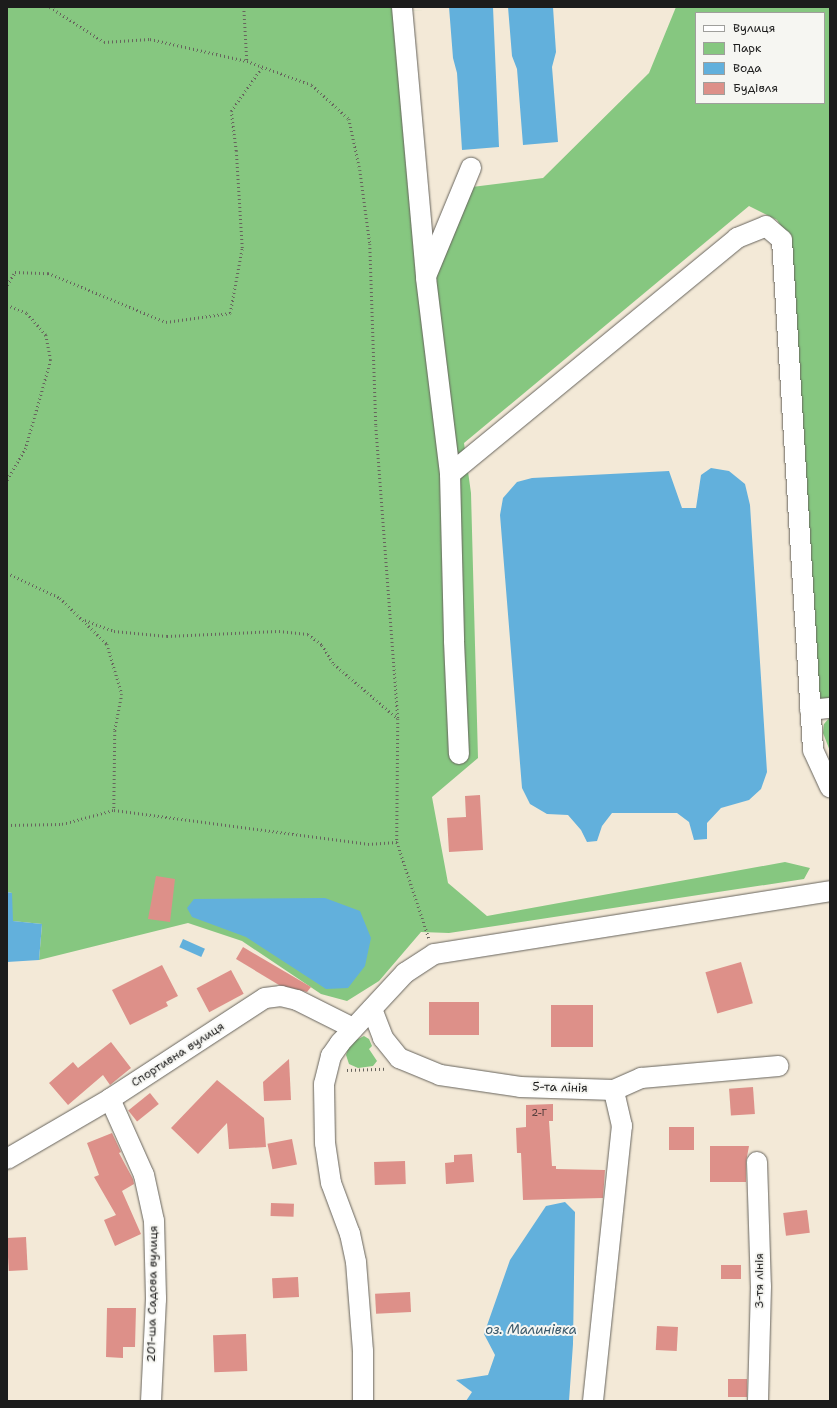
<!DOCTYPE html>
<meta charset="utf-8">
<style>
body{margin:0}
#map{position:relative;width:837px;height:1408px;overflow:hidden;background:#f3e9d7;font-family:"Shantell Sans",sans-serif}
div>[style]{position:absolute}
.green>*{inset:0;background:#86c780}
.water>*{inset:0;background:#62b0dc;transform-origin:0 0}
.building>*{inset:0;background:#dd9089;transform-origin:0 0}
.path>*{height:2.5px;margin-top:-1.25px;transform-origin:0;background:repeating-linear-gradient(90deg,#67645d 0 1px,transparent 0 4px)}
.roads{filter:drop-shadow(0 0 1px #67645d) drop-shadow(0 0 1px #67645d)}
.minor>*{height:20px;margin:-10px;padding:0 10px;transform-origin:10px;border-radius:10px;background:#fff}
span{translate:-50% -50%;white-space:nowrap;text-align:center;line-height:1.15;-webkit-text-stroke:4px #f6f6f2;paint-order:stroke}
.number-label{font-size:10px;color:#4c3937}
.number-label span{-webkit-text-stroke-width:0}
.street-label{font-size:12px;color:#1c1c1c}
.water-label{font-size:13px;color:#385769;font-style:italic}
.frame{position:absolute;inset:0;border:8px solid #1c1c1c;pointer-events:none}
.legend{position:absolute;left:695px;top:12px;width:130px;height:92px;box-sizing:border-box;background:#f6f6f2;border:1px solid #9f9f9c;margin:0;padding:5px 7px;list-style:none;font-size:12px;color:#1c1c1c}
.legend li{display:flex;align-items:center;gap:8px;height:20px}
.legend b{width:20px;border:1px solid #9f9f9c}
</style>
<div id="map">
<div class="green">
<div style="clip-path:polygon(evenodd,7px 7px,411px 7px,426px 193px,438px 271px,472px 187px,543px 178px,649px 73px,676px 7px,830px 7px,830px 700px,823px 700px,814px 693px,790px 240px,777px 220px,749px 206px,464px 443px,471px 493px,478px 758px,432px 797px,448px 883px,487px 916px,785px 862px,810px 868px,804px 879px,449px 933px,421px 932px,379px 981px,347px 1001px,321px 994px,242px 941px,188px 923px,39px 960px,42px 924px,12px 921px,12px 893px,7px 892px,7px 7px,696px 13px,824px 13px,824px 103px,696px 103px,696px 13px)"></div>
<div style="clip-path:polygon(830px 717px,830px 751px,823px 733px,824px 724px)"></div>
<div style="clip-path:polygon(364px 1036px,369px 1039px,372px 1046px,369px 1049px,377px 1061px,373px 1066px,358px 1068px,349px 1064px,346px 1055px,350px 1043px)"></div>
</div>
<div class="water">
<div style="clip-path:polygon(449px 7px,493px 7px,499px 147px,462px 150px,457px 73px,453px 58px)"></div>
<div style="clip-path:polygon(508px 7px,553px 7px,556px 52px,552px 67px,558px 142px,523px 145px,517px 69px,512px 56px)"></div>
<div style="clip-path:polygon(711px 468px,729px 471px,745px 484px,750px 505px,767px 772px,761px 789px,749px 800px,721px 808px,707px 823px,707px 839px,694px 840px,689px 822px,677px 813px,612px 813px,602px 826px,597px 841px,587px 842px,581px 830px,568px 815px,547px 814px,530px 804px,522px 788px,500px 515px,503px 498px,517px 482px,532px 478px,669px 471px,682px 508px,696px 508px,701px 475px)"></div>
<div style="clip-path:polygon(7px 892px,12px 893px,13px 921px,42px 924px,39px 960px,7px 962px)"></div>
<div style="clip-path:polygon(325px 898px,360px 911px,371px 938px,365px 966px,348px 988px,326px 989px,246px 937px,192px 917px,187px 908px,194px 899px)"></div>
<div style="left:183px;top:939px;width:24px;height:9px;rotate:24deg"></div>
<div style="clip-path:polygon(565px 1202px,575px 1212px,573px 1344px,569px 1401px,466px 1401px,472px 1392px,456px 1380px,488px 1375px,495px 1355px,484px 1334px,510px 1260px,546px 1206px)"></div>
</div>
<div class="building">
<div style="clip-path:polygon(480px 795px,483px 850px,449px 852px,447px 818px,466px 817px,465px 796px)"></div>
<div style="clip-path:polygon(156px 876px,175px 879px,170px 922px,148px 919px)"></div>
<div style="clip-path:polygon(243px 947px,311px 987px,307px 992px,279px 985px,236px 959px)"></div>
<div style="left:741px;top:962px;width:43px;height:37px;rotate:74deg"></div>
<div style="clip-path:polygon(162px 965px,178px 996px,166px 1002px,168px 1006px,130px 1025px,112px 990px)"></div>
<div style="left:231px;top:970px;width:27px;height:39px;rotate:62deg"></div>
<div style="left:429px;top:1002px;width:50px;height:33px"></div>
<div style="left:551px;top:1005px;width:42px;height:42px"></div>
<div style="clip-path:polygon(111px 1042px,131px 1068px,110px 1085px,103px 1075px,68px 1105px,49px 1083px,73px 1062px,78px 1068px)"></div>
<div style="clip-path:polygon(289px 1059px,291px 1100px,264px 1101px,263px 1082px)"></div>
<div style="clip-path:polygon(217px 1080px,264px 1118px,266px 1147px,229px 1149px,227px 1123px,198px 1154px,171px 1128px)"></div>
<div style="left:753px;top:1087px;width:27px;height:24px;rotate:86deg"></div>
<div style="left:150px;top:1093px;width:14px;height:28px;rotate:51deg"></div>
<div style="clip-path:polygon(553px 1104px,553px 1121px,549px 1121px,552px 1166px,556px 1166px,556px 1169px,605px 1170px,603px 1198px,523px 1200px,521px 1153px,517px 1153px,516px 1128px,526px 1127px,526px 1105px)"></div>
<div style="left:669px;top:1127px;width:25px;height:23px"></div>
<div style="clip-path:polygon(112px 1133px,121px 1152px,119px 1153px,133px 1179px,134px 1184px,122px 1191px,141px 1234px,115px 1246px,104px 1220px,116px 1215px,94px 1177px,99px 1175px,87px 1143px)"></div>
<div style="left:292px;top:1139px;width:26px;height:25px;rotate:79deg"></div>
<div style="clip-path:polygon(710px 1146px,749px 1146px,746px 1162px,746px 1182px,710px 1182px)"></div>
<div style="clip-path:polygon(472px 1154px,474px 1182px,446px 1184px,445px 1163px,454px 1162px,454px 1155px)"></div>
<div style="left:405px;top:1161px;width:23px;height:31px;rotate:88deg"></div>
<div style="left:271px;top:1203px;width:23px;height:13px;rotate:2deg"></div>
<div style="left:807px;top:1210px;width:23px;height:24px;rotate:83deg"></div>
<div style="left:26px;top:1237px;width:33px;height:19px;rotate:87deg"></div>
<div style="left:721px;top:1265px;width:20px;height:14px"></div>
<div style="left:298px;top:1277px;width:20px;height:26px;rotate:87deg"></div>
<div style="left:410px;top:1292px;width:20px;height:35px;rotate:87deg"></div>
<div style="clip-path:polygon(107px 1308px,136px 1308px,135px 1347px,123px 1347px,123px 1358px,106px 1357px)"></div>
<div style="left:657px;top:1326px;width:21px;height:24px;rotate:3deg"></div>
<div style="left:246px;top:1334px;width:37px;height:33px;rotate:88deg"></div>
<div style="left:728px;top:1379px;width:19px;height:18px"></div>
</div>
<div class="path">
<div style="left:50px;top:7px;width:64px;rotate:32.9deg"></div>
<div style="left:104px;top:42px;width:46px;rotate:-3.7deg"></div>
<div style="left:150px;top:39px;width:99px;rotate:12.8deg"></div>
<div style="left:247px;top:61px;width:69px;rotate:20.3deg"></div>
<div style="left:312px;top:85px;width:50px;rotate:42.6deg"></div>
<div style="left:349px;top:119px;width:52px;rotate:77.8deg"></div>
<div style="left:360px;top:170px;width:75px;rotate:82.3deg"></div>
<div style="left:370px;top:244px;width:182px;rotate:88.1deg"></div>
<div style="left:376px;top:426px;width:294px;rotate:85.7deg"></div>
<div style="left:398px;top:719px;width:123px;rotate:90.5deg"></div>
<div style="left:397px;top:842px;width:101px;rotate:71.6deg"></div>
<div style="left:244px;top:7px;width:54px;rotate:86.8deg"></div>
<div style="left:7px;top:285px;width:15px;rotate:-58deg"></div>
<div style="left:15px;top:272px;width:33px;rotate:2deg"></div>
<div style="left:48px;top:273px;width:128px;rotate:22.6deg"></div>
<div style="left:166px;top:322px;width:65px;rotate:-8deg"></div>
<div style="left:230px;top:313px;width:66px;rotate:-79.5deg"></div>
<div style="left:242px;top:248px;width:97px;rotate:-93.5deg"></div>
<div style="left:236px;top:151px;width:40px;rotate:-97.1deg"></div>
<div style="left:231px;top:111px;width:54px;rotate:-54.8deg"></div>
<div style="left:7px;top:305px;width:22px;rotate:22deg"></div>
<div style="left:27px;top:313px;width:29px;rotate:49deg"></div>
<div style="left:46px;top:335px;width:25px;rotate:79deg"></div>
<div style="left:51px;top:360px;width:91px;rotate:105.9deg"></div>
<div style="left:26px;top:448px;width:38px;rotate:120deg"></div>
<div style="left:7px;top:573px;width:59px;rotate:25.3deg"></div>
<div style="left:60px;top:598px;width:66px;rotate:44.4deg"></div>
<div style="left:107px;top:644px;width:52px;rotate:73.3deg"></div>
<div style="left:122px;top:694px;width:38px;rotate:101deg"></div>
<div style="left:115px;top:731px;width:79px;rotate:90.7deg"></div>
<div style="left:114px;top:810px;width:256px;rotate:7.6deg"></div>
<div style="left:368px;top:844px;width:29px;rotate:-4deg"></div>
<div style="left:85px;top:620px;width:31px;rotate:21deg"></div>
<div style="left:114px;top:631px;width:53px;rotate:5.4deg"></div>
<div style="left:167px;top:636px;width:112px;rotate:-2.6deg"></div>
<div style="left:279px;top:631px;width:29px;rotate:6deg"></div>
<div style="left:308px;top:634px;width:18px;rotate:38deg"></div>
<div style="left:322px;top:645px;width:22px;rotate:58deg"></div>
<div style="left:334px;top:664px;width:84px;rotate:40.7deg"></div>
<div style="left:7px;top:825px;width:55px;rotate:-1deg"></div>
<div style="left:62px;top:824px;width:54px;rotate:-15.1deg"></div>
<div style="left:347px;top:1070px;width:38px;rotate:-2deg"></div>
</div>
<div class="roads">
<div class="minor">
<div style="left:402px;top:7px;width:272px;rotate:84.9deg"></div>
<div style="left:426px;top:278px;width:197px;rotate:83deg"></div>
<div style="left:450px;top:474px;width:167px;rotate:88.6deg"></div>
<div style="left:454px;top:641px;width:113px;rotate:87.5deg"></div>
<div style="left:427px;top:274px;width:115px;rotate:-67.5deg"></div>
<div style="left:450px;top:474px;width:372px;rotate:-39.4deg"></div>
<div style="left:737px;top:238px;width:31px;rotate:-22deg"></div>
<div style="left:766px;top:226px;width:21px;rotate:41deg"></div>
<div style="left:782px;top:240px;width:511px;rotate:86.52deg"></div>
<div style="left:813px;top:750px;width:41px;rotate:65.3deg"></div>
<div style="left:810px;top:710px;width:20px;rotate:-6deg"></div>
<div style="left:372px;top:1009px;width:31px;rotate:69deg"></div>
<div style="left:383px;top:1038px;width:26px;rotate:51deg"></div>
<div style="left:399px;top:1058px;width:44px;rotate:22.5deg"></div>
<div style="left:440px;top:1075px;width:81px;rotate:8.5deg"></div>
<div style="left:520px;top:1087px;width:94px;rotate:1.8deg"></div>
<div style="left:614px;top:1090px;width:30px;rotate:-24deg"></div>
<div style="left:641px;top:1078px;width:138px;rotate:-5deg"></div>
<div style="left:110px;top:1099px;width:83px;rotate:65.9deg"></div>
<div style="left:144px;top:1175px;width:47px;rotate:77.7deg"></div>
<div style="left:154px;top:1221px;width:78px;rotate:88.5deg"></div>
<div style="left:156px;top:1299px;width:102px;rotate:92.8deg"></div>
<div style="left:7px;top:1159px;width:119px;rotate:-30.2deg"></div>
<div style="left:110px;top:1099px;width:185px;rotate:-33.1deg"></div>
<div style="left:265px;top:998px;width:16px;rotate:-7deg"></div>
<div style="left:281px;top:996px;width:16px;rotate:14deg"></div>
<div style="left:297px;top:1000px;width:63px;rotate:26.6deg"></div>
<div style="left:757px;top:1162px;width:124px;rotate:88.2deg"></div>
<div style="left:761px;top:1286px;width:115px;rotate:91.5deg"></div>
<div style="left:363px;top:1401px;width:50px;rotate:-90deg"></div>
<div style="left:363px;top:1351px;width:89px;rotate:-94.5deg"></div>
<div style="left:356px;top:1262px;width:29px;rotate:-102deg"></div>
<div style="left:350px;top:1234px;width:54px;rotate:-110.4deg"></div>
<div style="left:331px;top:1183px;width:40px;rotate:-98.5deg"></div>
<div style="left:325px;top:1143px;width:59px;rotate:-91deg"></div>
<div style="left:324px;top:1084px;width:29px;rotate:-76deg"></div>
<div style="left:331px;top:1056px;width:16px;rotate:-55deg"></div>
<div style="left:340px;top:1043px;width:96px;rotate:-47.1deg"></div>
<div style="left:405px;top:973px;width:35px;rotate:-33deg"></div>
<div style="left:434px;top:954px;width:401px;rotate:-9deg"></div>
<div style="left:593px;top:1401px;width:277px;rotate:-84deg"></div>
<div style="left:622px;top:1126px;width:37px;rotate:-103deg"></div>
</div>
</div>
<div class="number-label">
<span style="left:539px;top:1113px">2-Г</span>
</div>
<div class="street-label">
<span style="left:178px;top:1055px;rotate:-33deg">Спортивна вулиця</span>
<span style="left:560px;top:1088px;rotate:2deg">5-та лінія</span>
<span style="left:760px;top:1281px;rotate:-90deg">3-тя лінія</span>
<span style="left:153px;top:1294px;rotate:-89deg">201-ша Садова вулиця</span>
</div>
<div class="water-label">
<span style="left:531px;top:1330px">оз. Малинівка</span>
</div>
<div class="frame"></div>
<ul class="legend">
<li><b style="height:5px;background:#fff"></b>Вулиця</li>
<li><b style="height:11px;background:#86c780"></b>Парк</li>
<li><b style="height:11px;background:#62b0dc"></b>Вода</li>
<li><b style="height:11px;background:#dd9089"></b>Будівля</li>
</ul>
</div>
